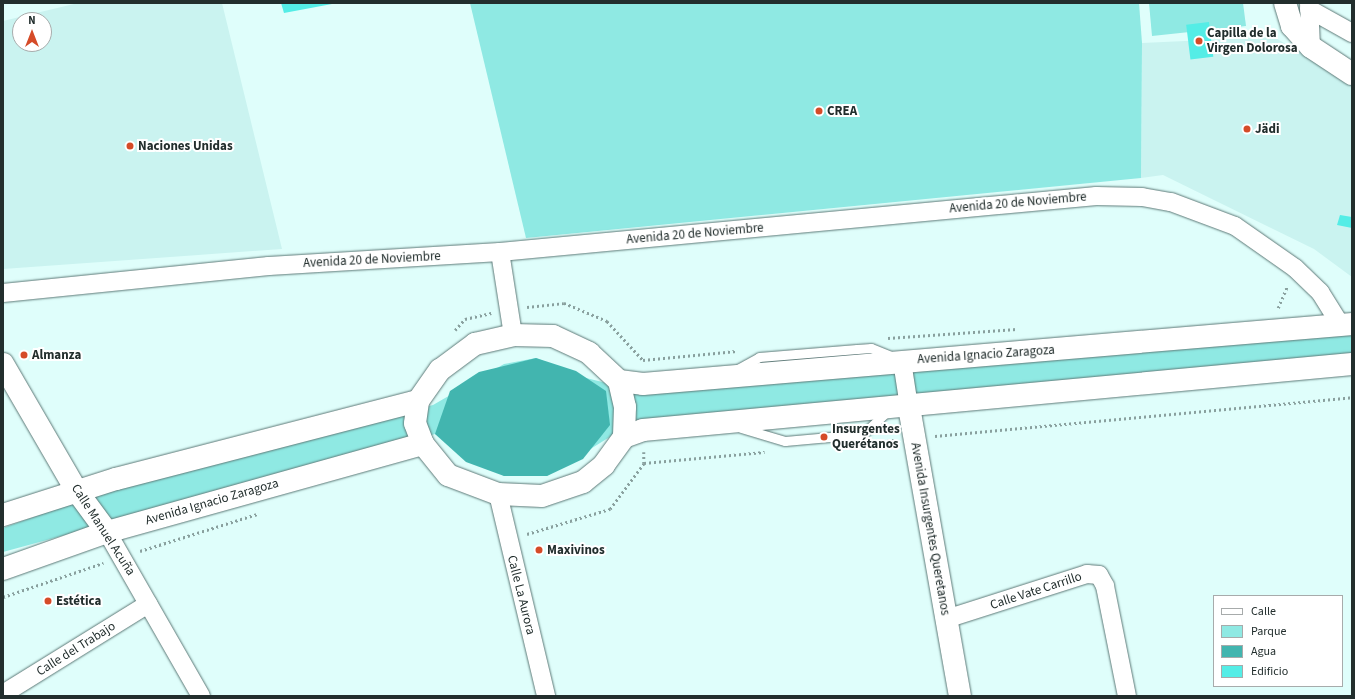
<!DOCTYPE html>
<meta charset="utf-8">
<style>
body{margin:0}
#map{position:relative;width:1355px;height:699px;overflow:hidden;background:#dffefb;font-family:"Source Sans 3",sans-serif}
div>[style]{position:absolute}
.built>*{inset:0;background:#caf3f0}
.green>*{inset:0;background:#8fe9e3}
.water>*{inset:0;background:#42b5af}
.building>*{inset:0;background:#54ede6;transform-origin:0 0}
.path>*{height:2.5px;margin-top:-1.25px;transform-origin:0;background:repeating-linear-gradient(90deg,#89a09e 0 2px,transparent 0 5px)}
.roads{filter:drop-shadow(0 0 1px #5d7977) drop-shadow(0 0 1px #5d7977)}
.service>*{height:9px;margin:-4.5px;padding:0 4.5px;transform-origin:4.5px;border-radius:4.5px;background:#fff}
.minor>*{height:18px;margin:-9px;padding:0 9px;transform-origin:9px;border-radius:9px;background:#fff}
.tertiary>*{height:22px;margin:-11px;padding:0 11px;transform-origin:11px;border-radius:11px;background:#fff}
.secondary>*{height:22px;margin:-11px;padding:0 11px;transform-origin:11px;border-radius:11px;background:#fff}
.dots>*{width:11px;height:11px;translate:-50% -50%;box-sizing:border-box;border:2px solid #fff;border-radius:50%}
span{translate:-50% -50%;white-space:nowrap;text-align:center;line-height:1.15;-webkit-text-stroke:4px #fff;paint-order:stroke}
.poi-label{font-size:13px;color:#222e2d;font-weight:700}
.left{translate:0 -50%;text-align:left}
.street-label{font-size:13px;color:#222e2d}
.frame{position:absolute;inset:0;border:4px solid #222e2d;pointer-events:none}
.legend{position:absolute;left:1213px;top:595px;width:130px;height:92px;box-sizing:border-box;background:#fff;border:1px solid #a7abab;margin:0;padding:5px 7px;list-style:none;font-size:12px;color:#222e2d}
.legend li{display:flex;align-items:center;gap:8px;height:20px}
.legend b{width:20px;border:1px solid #a7abab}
.north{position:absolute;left:12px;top:12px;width:40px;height:40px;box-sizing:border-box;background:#fff;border:1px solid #a7abab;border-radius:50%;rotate:0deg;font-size:11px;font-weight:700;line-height:16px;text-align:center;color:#222e2d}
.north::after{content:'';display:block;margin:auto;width:14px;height:18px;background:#d54b28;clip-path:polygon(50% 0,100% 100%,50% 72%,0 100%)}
</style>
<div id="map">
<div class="built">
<div style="clip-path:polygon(evenodd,78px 3px,222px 3px,282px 249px,3px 269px,3px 21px,78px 3px,20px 20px,44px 20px,44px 44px,20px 44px,20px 20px)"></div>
<div style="clip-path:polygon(1274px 37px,1352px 84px,1352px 277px,1314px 249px,1163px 175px,1141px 178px,1142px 43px)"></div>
</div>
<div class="green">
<div style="clip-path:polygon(470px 3px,1139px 3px,1142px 43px,1141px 178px,526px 238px)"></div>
<div style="clip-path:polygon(1149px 3px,1243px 3px,1246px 26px,1152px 36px)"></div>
<div style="clip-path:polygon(1352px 330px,1352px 356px,637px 420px,547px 476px,504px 476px,435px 434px,3px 552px,3px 528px,108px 490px,433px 405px,504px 364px,536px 358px,586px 378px,639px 391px)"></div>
</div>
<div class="water">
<div style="clip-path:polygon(536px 358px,576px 371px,606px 391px,610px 425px,583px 459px,547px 476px,504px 476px,466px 462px,435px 434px,450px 391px,479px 372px)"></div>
</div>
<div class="building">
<div style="clip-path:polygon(281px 3px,332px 3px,332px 4px,284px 13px)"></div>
<div style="left:1209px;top:22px;width:35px;height:23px;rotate:83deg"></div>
<div style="clip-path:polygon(1340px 215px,1352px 217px,1352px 228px,1337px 225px)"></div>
</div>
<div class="path">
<div style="left:527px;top:307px;width:37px;rotate:-6deg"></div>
<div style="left:564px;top:303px;width:47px;rotate:22.7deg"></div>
<div style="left:607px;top:321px;width:53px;rotate:47.3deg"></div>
<div style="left:643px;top:360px;width:94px;rotate:-5.5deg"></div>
<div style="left:1278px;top:308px;width:23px;rotate:-67deg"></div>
<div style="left:455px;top:330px;width:15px;rotate:-48deg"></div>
<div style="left:465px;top:319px;width:27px;rotate:-13deg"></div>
<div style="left:888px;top:338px;width:129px;rotate:-4deg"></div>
<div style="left:935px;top:436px;width:419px;rotate:-5.3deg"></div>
<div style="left:877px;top:442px;width:17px;rotate:-7deg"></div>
<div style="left:644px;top:452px;width:11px;rotate:90deg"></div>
<div style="left:527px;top:534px;width:87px;rotate:-16.8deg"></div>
<div style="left:610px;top:509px;width:57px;rotate:-53.5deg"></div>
<div style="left:644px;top:463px;width:121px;rotate:-5.2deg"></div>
<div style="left:140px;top:551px;width:123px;rotate:-17.5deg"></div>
<div style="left:3px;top:597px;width:106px;rotate:-18.8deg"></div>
</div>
<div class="roads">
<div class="service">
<div style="left:736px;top:370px;width:26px;rotate:-29deg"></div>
<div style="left:759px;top:357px;width:98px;rotate:-4.7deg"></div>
<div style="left:857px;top:349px;width:14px;rotate:-4deg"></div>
<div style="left:871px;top:348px;width:24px;rotate:22deg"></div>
<div style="left:741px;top:428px;width:46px;rotate:16.5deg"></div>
<div style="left:785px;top:441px;width:78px;rotate:-5.1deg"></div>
<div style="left:863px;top:434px;width:33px;rotate:-43deg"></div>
</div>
<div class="minor">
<div style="left:1309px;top:3px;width:44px;rotate:87.4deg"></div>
<div style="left:1309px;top:9px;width:49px;rotate:29.2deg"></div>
<div style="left:500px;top:252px;width:84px;rotate:81.1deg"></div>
<div style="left:3px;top:293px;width:267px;rotate:-5.8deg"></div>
<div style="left:269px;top:266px;width:231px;rotate:-3.5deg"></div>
<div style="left:500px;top:252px;width:599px;rotate:-5.37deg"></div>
<div style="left:1096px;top:196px;width:46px;rotate:1.2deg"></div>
<div style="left:1142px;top:197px;width:29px;rotate:10deg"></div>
<div style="left:1171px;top:202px;width:68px;rotate:20.6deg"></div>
<div style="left:1235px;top:226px;width:73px;rotate:35deg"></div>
<div style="left:1295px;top:268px;width:35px;rotate:44deg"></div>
<div style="left:1320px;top:292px;width:40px;rotate:58deg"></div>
<div style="left:902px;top:361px;width:47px;rotate:81.3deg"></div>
<div style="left:498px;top:494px;width:208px;rotate:76.6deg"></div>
<div style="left:107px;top:532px;width:189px;rotate:60.2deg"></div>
<div style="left:946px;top:619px;width:148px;rotate:-17.7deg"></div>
<div style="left:1087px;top:574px;width:12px;rotate:5deg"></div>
<div style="left:1099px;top:575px;width:13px;rotate:61deg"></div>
<div style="left:1105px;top:586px;width:112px;rotate:78.7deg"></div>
<div style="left:3px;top:694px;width:171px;rotate:-31.8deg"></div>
</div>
<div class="tertiary">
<div style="left:1285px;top:3px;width:24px;rotate:73deg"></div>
<div style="left:1292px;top:26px;width:28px;rotate:48deg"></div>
<div style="left:1311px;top:47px;width:49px;rotate:33.4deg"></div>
<div style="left:3px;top:364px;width:146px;rotate:59.9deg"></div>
<div style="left:76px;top:490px;width:52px;rotate:53.6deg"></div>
<div style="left:909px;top:407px;width:293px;rotate:80deg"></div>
</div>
<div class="secondary">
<div style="left:513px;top:335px;width:40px;rotate:1.4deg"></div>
<div style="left:553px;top:336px;width:40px;rotate:25deg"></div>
<div style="left:589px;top:353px;width:41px;rotate:43deg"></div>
<div style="left:619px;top:381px;width:27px;rotate:77deg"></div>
<div style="left:625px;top:407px;width:30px;rotate:92deg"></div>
<div style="left:624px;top:437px;width:34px;rotate:126deg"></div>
<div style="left:604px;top:465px;width:27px;rotate:141deg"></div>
<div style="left:583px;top:482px;width:43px;rotate:161.1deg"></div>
<div style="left:542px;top:496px;width:44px;rotate:-177.4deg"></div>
<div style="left:498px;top:494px;width:53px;rotate:-159.2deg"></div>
<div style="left:448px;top:475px;width:40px;rotate:-129deg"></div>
<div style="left:423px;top:444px;width:22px;rotate:-111deg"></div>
<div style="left:415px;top:423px;width:22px;rotate:-82deg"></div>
<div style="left:418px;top:401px;width:38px;rotate:-55deg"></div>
<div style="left:440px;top:370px;width:44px;rotate:-36.6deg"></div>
<div style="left:475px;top:344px;width:39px;rotate:-13deg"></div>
<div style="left:619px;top:381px;width:24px;rotate:7deg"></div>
<div style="left:643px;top:384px;width:712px;rotate:-4.84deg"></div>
<div style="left:624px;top:437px;width:20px;rotate:-20deg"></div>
<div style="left:643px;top:430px;width:712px;rotate:-5.32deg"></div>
<div style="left:3px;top:515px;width:119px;rotate:-17.7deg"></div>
<div style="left:116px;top:479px;width:312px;rotate:-14.5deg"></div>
<div style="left:3px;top:569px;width:110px;rotate:-19.6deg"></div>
<div style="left:107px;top:532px;width:328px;rotate:-15.6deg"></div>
</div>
</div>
<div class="dots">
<div style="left:1199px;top:41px;background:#d54b28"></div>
<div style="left:819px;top:111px;background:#d54b28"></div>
<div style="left:1247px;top:129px;background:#d54b28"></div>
<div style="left:130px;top:146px;background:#d54b28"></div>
<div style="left:24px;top:355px;background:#d54b28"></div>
<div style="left:824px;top:437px;background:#d54b28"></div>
<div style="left:539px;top:550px;background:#d54b28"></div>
<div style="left:48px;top:601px;background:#d54b28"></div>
</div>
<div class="poi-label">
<span class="left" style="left:1207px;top:41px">Capilla de la<br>Virgen Dolorosa</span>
<span class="left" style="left:827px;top:111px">CREA</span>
<span class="left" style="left:1255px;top:129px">Jädi</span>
<span class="left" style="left:138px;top:146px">Naciones Unidas</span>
<span class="left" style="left:32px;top:355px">Almanza</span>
<span class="left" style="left:832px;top:437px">Insurgentes<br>Querétanos</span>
<span class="left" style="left:547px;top:550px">Maxivinos</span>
<span class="left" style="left:56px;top:601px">Estética</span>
</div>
<div class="street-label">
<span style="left:1018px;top:203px;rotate:-5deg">Avenida 20 de Noviembre</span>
<span style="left:695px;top:234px;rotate:-5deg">Avenida 20 de Noviembre</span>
<span style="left:372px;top:260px;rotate:-3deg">Avenida 20 de Noviembre</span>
<span style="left:986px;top:355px;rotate:-4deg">Avenida Ignacio Zaragoza</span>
<span style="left:212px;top:502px;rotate:-16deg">Avenida Ignacio Zaragoza</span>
<span style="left:930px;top:529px;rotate:80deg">Avenida Insurgentes Queretanos</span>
<span style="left:103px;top:530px;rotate:57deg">Calle Manuel Acuña</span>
<span style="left:1036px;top:591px;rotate:-18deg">Calle Vate Carrillo</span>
<span style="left:521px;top:595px;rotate:76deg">Calle La Aurora</span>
<span style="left:76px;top:649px;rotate:-32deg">Calle del Trabajo</span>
</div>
<div class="frame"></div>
<ul class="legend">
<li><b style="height:5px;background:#fff"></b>Calle</li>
<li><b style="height:11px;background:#8fe9e3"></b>Parque</li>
<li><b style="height:11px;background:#42b5af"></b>Agua</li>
<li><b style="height:11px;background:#54ede6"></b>Edificio</li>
</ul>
<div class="north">N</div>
</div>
